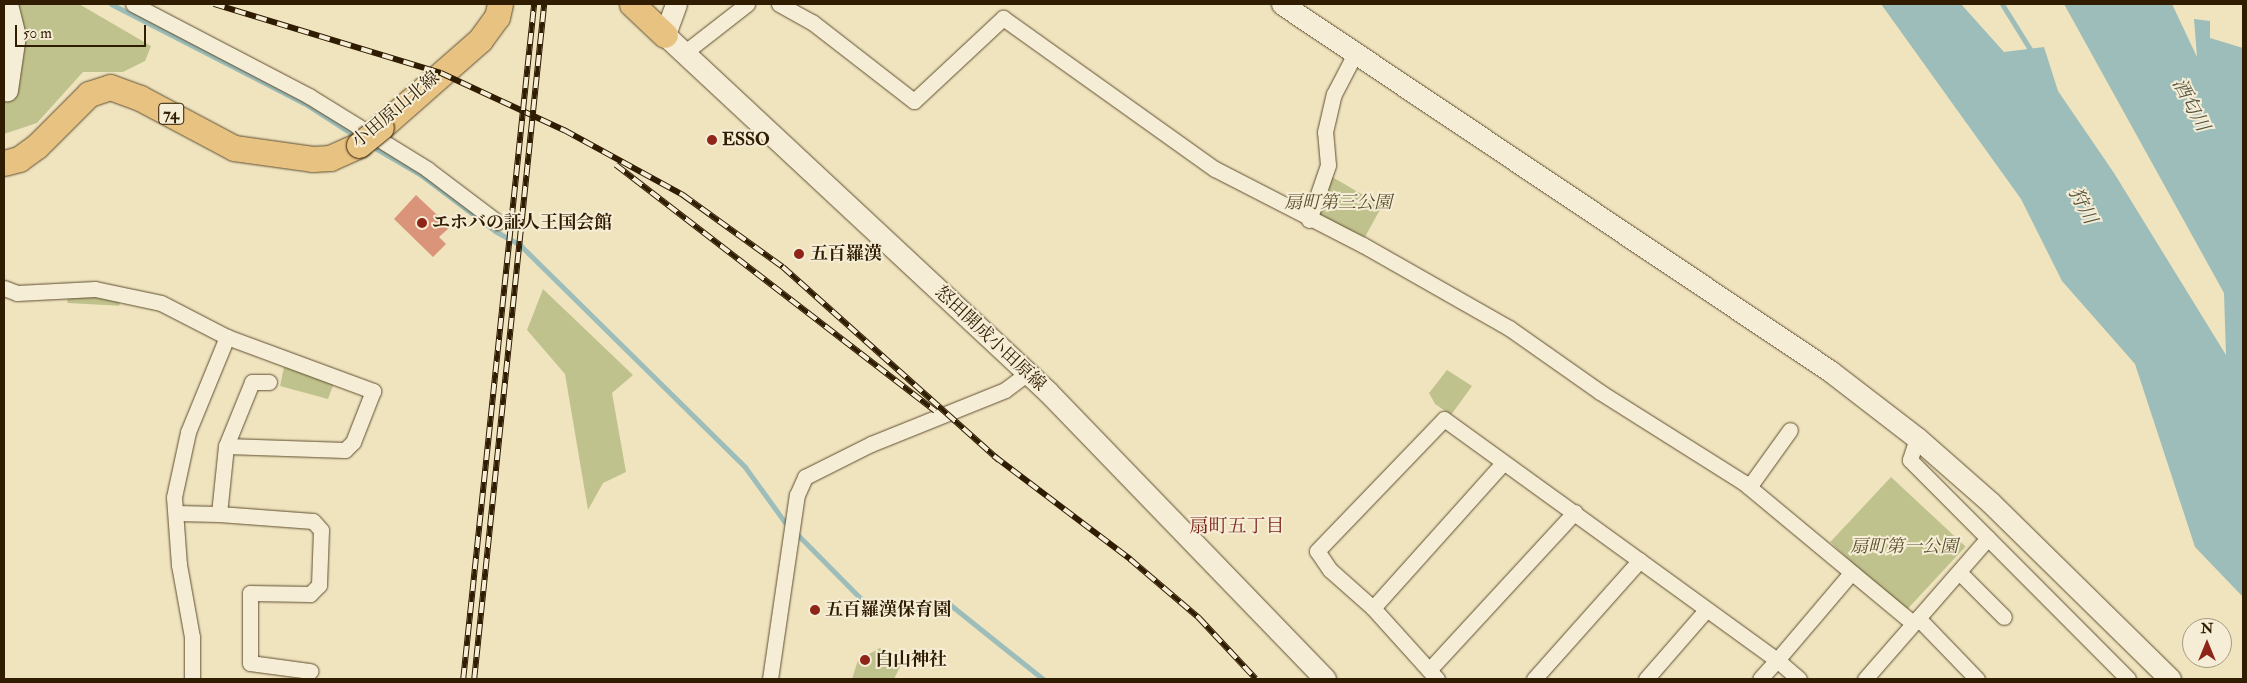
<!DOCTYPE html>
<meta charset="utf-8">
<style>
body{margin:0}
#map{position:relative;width:2247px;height:683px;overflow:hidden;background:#f0e4bf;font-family:"IM FELL Double Pica","Noto Serif JP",serif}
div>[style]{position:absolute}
.green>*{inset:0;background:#c0c28d;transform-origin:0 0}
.water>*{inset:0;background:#9cbdb9}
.stream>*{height:5px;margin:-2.5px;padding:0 2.5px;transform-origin:2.5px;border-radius:2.5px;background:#9cbdb9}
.building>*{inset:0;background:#da947a}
.roads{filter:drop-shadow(0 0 1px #5f4e30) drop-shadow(0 0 1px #5f4e30)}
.street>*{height:15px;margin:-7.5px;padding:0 7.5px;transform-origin:7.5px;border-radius:7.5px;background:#f5edd5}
.secondary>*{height:21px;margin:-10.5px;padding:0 10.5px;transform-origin:10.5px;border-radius:10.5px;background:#f5edd5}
.primary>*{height:25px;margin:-12.5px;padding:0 12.5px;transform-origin:12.5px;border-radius:12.5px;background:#e8c280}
.rail>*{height:5.5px;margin-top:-2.75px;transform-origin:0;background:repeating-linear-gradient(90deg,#f5edd5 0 11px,#2f1c01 0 22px);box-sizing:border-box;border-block:1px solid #2f1c01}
.bridges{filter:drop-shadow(0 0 1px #2f1c01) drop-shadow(0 0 1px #2f1c01)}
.primary-bridge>*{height:25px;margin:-12.5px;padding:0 12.5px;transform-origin:12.5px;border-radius:12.5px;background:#e8c280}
.dots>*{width:14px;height:14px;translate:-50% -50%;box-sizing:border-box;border:2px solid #f5edd5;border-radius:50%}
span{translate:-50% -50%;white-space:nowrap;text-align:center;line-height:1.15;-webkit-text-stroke:4px #f5edd5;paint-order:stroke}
.shield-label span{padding:1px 4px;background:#f5edd5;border:1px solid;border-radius:4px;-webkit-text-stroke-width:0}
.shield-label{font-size:16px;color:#2f1c01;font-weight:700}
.street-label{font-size:18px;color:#2f1c01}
.poi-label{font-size:18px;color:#2f1c01;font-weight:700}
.left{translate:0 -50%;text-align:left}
.park-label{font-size:18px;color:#5a4e2b;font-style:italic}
.water-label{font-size:19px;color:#555441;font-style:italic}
.neighbourhood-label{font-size:19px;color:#7a1f14}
.frame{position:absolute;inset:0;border:5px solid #2f1c01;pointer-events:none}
.north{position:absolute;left:2182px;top:618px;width:50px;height:50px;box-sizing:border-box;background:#f5edd5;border:1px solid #a69980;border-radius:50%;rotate:0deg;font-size:14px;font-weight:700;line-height:20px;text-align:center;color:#2f1c01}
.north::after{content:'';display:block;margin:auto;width:18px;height:22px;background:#8f2418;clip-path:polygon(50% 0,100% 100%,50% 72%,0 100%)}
.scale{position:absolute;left:15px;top:25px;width:131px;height:22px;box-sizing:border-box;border:2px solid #2f1c01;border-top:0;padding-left:6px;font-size:15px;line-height:18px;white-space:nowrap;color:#2f1c01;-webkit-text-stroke:4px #f5edd5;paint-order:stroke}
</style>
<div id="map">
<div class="green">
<div style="clip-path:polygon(4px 4px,79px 4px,151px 46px,145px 61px,123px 72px,83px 72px,37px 123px,4px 134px)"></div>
<div style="clip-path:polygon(1322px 171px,1382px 206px,1365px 237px,1312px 214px)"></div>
<div style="clip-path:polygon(543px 289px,633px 375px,612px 393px,626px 472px,603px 483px,588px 510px,565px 374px,527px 330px)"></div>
<div style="left:68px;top:293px;width:52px;height:10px;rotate:3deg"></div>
<div style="clip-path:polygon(284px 367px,334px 383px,328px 399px,280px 386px)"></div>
<div style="clip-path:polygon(1447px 370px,1472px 386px,1451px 415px,1435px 404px,1429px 393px)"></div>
<div style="left:1891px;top:477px;width:102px;height:89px;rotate:43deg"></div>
<div style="clip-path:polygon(880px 648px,904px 659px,894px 679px,852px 679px,858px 660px)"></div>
</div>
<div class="water">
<div style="clip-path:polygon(1881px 4px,1961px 4px,2004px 52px,2044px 47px,2058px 91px,2114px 173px,2226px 355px,2224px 293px,2064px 4px,2172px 4px,2197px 57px,2194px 19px,2210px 21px,2210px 38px,2243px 48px,2243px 597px,2195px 547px,2135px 364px,2062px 281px,2021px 199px)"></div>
</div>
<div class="stream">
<div style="left:111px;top:4px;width:217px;rotate:27.2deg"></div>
<div style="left:304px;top:103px;width:63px;rotate:32.7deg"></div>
<div style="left:2002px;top:4px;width:59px;rotate:58.2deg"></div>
<div style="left:370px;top:145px;width:59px;rotate:30.5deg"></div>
<div style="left:421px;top:175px;width:93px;rotate:37.1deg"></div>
<div style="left:495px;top:231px;width:29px;rotate:29deg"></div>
<div style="left:520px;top:245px;width:316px;rotate:44.6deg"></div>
<div style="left:745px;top:467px;width:67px;rotate:54.2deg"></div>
<div style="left:784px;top:521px;width:121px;rotate:45.3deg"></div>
<div style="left:869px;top:607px;width:24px;rotate:12deg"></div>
<div style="left:892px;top:612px;width:57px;rotate:-9.1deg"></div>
<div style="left:948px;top:603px;width:122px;rotate:38.7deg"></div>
</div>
<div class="building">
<div style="clip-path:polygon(416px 195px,450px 227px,439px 237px,446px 244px,433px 257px,394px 219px)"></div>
</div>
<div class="roads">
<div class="street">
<div style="left:133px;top:4px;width:199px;rotate:27.6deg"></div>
<div style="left:309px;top:96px;width:139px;rotate:31.7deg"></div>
<div style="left:427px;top:169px;width:88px;rotate:37.1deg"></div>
<div style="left:779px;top:4px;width:38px;rotate:29deg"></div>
<div style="left:812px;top:22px;width:129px;rotate:37.8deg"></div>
<div style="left:914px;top:101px;width:122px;rotate:-43deg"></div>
<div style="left:1003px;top:18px;width:260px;rotate:35.5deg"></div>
<div style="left:1215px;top:169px;width:166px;rotate:27.2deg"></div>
<div style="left:1363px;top:245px;width:168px;rotate:29.6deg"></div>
<div style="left:1509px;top:328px;width:111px;rotate:35.1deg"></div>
<div style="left:1600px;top:392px;width:169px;rotate:32.2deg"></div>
<div style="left:1743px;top:482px;width:221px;rotate:39.7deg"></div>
<div style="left:684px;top:53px;width:80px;rotate:-37.9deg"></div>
<div style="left:1309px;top:220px;width:58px;rotate:-70.9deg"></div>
<div style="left:1328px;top:165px;width:33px;rotate:-95deg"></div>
<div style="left:1325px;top:132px;width:39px;rotate:-77deg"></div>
<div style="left:1334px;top:94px;width:47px;rotate:-62.4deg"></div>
<div style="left:4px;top:288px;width:14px;rotate:21deg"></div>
<div style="left:17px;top:293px;width:78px;rotate:-2.9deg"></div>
<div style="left:95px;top:289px;width:67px;rotate:12deg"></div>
<div style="left:161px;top:303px;width:74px;rotate:27.3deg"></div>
<div style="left:269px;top:382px;width:17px;rotate:180deg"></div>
<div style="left:252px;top:382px;width:69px;rotate:112.1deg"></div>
<div style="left:226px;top:446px;width:68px;rotate:95.9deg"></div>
<div style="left:219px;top:514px;width:94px;rotate:4.3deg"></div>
<div style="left:313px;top:521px;width:12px;rotate:48deg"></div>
<div style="left:321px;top:530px;width:55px;rotate:92.1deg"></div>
<div style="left:319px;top:585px;width:13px;rotate:135deg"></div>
<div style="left:310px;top:594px;width:60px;rotate:-179deg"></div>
<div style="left:250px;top:593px;width:70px;rotate:90deg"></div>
<div style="left:250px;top:663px;width:61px;rotate:7.6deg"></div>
<div style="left:1917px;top:438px;width:23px;rotate:108deg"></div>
<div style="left:1910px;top:460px;width:309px;rotate:45.1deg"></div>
<div style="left:1749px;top:487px;width:70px;rotate:-54.3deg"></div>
<div style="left:176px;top:513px;width:43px;rotate:1.3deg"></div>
<div style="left:1960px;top:573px;width:62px;rotate:45deg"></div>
<div style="left:1373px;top:608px;width:195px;rotate:-48.1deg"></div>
<div style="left:1918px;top:618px;width:85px;rotate:46deg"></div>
<div style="left:1429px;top:670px;width:215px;rotate:-47.3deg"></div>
<div style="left:192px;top:679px;width:42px;rotate:-90deg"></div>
<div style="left:192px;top:637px;width:73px;rotate:-100.2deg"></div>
<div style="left:179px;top:565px;width:68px;rotate:-94.2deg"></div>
<div style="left:174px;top:497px;width:66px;rotate:-77.8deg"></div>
<div style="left:188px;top:432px;width:103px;rotate:-67.7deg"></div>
<div style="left:227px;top:337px;width:156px;rotate:20.3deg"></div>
<div style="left:373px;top:391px;width:55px;rotate:111.4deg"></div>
<div style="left:353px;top:442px;width:11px;rotate:135deg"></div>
<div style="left:345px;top:450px;width:119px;rotate:-178.1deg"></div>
<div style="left:770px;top:679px;width:186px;rotate:-81.7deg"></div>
<div style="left:797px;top:495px;width:20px;rotate:-66deg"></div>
<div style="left:805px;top:477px;width:74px;rotate:-26.6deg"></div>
<div style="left:871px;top:444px;width:144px;rotate:-21.9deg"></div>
<div style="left:1005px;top:390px;width:25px;rotate:-37deg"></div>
<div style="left:1437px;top:679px;width:96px;rotate:-132deg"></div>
<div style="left:1373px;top:608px;width:57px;rotate:-138.5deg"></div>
<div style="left:1330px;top:570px;width:23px;rotate:-124deg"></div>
<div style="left:1317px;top:551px;width:183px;rotate:-46.1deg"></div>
<div style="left:1444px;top:419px;width:411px;rotate:35.9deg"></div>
<div style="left:1777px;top:660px;width:25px;rotate:132deg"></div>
<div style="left:1534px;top:679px;width:159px;rotate:-48.3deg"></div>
<div style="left:1646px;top:679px;width:91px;rotate:-49deg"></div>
<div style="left:1799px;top:679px;width:29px;rotate:-139deg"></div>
<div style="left:1777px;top:660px;width:114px;rotate:-49.6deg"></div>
<div style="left:1865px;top:679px;width:187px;rotate:-48.9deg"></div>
</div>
<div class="secondary">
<div style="left:7px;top:4px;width:32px;rotate:76deg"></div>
<div style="left:15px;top:35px;width:56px;rotate:98.3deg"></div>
<div style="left:676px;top:4px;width:33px;rotate:110deg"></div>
<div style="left:665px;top:35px;width:524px;rotate:42.99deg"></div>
<div style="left:1048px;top:392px;width:399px;rotate:46deg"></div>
<div style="left:1282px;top:4px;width:660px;rotate:33.81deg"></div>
<div style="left:1830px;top:371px;width:110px;rotate:37.6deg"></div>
<div style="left:1917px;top:438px;width:98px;rotate:41.3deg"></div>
<div style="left:1991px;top:503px;width:251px;rotate:44.5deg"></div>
</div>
<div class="primary">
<div style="left:632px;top:4px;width:45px;rotate:43.2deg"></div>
<div style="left:381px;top:127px;width:132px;rotate:-41.3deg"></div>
<div style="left:480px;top:40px;width:29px;rotate:-54deg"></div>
<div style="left:497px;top:17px;width:13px;rotate:-77deg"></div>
<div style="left:4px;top:163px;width:16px;rotate:-15deg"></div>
<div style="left:19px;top:159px;width:22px;rotate:-36deg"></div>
<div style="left:37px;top:146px;width:74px;rotate:-45deg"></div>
<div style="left:89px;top:94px;width:22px;rotate:-18deg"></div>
<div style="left:110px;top:87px;width:32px;rotate:20deg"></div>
<div style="left:140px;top:98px;width:106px;rotate:28deg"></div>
<div style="left:234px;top:148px;width:79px;rotate:8deg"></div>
<div style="left:312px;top:159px;width:18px;rotate:-3deg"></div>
<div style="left:330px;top:158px;width:32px;rotate:-24deg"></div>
</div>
</div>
<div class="rail">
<div style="left:214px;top:4px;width:237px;rotate:16.9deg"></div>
<div style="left:441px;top:73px;width:136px;rotate:24.9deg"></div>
<div style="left:564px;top:130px;width:136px;rotate:28.6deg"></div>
<div style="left:683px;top:195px;width:123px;rotate:35.8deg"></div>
<div style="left:783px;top:267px;width:290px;rotate:41.8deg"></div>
<div style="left:616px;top:165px;width:403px;rotate:37.6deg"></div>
<div style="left:994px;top:456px;width:171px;rotate:37.1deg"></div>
<div style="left:1130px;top:559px;width:91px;rotate:40.5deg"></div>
<div style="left:1199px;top:618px;width:83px;rotate:46.9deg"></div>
<div style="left:463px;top:679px;width:679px;rotate:-84deg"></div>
<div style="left:474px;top:679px;width:679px;rotate:-84.08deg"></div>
</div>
<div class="bridges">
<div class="primary-bridge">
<div style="left:359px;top:145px;width:28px;rotate:-39deg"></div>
</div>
</div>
<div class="dots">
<div style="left:712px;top:140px;background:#8f2418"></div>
<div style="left:422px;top:223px;background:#8f2418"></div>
<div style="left:799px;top:254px;background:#8f2418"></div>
<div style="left:815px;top:610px;background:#8f2418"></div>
<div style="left:865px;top:660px;background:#8f2418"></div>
</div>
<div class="shield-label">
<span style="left:171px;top:114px">74</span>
</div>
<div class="street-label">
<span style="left:396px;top:110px;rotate:-40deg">小田原山北線</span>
<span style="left:990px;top:339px;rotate:43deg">怒田開成小田原線</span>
</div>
<div class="poi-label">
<span class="left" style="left:722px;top:140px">ESSO</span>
<span class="left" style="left:432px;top:223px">エホバの証人王国会館</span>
<span class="left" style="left:810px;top:254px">五百羅漢</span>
<span class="left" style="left:825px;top:610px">五百羅漢保育園</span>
<span class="left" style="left:875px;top:660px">白山神社</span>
</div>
<div class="park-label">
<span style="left:1338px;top:203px">扇町第三公園</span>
<span style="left:1904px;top:547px">扇町第一公園</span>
</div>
<div class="water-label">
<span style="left:2190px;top:105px;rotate:62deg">酒匂川</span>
<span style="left:2082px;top:206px;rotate:62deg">狩川</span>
</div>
<div class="neighbourhood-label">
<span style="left:1237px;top:527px">扇町五丁目</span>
</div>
<div class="frame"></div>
<div class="north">N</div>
<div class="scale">50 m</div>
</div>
